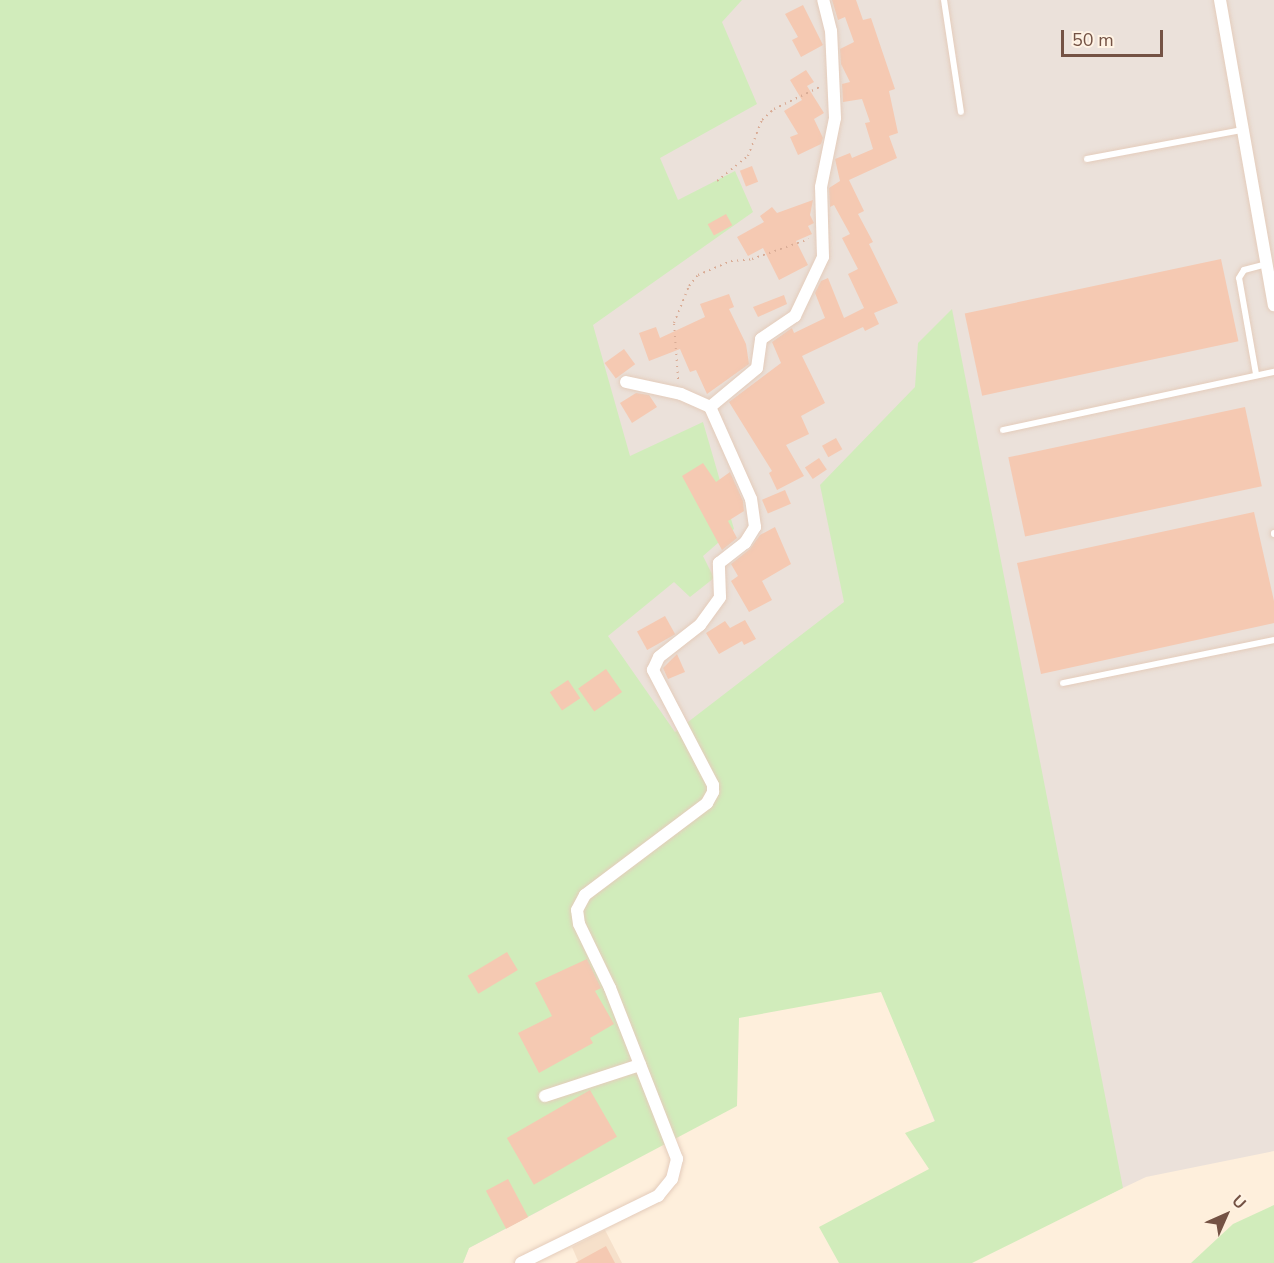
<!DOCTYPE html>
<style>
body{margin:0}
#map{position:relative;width:1274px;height:1263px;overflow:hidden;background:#feefdc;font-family:"Nunito Sans",sans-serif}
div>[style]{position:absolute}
.residential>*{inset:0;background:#f6e0ca}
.industrial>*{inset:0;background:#ebe1da}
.green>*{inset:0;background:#d1ecbb}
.building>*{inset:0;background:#f5c9b2;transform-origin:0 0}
.path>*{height:2px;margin-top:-1px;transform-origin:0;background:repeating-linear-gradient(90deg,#d9ac96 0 1.5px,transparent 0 6px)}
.roads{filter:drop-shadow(0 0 2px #e4ccbb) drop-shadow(0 0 2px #e4ccbb)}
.lane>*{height:6px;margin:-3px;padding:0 3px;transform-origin:3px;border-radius:3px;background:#fff}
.street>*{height:12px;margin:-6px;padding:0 6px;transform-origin:6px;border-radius:6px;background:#fff}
span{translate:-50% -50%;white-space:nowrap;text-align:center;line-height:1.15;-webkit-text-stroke:6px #fff3e4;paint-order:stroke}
.north{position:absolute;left:1196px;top:1185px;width:60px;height:60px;-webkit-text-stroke:4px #fff3e4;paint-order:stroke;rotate:45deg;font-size:16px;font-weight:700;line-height:24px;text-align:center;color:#745244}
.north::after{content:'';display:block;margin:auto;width:21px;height:27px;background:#745244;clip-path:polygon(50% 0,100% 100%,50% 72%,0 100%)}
.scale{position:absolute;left:1061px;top:30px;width:102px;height:27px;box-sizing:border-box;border:3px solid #745244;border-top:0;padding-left:8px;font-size:18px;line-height:21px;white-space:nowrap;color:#745244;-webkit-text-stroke:4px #fff3e4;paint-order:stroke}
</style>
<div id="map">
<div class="residential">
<div style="clip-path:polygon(605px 1230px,622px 1263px,579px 1263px,572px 1247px)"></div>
</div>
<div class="industrial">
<div style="clip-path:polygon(0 0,1274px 0,1274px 1151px,1146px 1177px,988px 1252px,817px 833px,543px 1209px,469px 1248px,463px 1263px,0 1263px)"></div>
</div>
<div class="green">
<div style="clip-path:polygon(0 0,742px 0,722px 22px,757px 104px,660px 158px,678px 200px,735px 171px,753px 212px,593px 325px,630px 456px,703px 422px,734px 529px,703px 556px,714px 578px,690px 597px,674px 582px,608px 636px,675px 732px,844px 602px,820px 485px,915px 387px,918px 343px,952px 309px,1123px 1188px,972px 1263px,839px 1263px,819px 1227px,929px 1169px,905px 1133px,935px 1121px,881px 992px,739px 1018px,737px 1106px,469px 1248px,463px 1263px,0 1263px)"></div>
<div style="clip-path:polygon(1274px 1205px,1274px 1263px,1191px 1263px,1233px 1224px)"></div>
</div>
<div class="building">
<div style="clip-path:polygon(832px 0,856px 0,863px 20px,871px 18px,895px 89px,889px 91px,898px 133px,889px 136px,897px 158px,849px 180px,864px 211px,858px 214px,873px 242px,869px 244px,898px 303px,874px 313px,879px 324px,865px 331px,863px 327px,802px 356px,825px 403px,801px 416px,809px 434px,786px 445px,804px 476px,777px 490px,769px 473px,772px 471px,729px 402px,781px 363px,772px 342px,792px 328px,794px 333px,825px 318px,815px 293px,821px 281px,828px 278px,844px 318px,864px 308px,848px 274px,858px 269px,842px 238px,850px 234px,834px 205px,830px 207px,829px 188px,840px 181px,835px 159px,850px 153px,852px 158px,873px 149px,865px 123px,870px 122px,862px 99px,843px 102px,842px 84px,850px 82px,841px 64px,840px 49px,854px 42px,845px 17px,838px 20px)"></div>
<div style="clip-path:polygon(803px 5px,823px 45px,801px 57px,792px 40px,798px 37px,785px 14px)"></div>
<div style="clip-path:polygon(806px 70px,814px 82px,807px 86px,824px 113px,814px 119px,823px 138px,821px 144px,798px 155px,790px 137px,798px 134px,784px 111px,802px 100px,790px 80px)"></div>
<div style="left:752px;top:166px;width:17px;height:13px;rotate:69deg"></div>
<div style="clip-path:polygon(813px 200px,810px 215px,814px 223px,808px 226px,812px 234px,796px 241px,808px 265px,779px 280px,763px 248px,748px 256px,737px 237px,764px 222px,760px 216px,772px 207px,777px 213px)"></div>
<div style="left:726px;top:214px;width:13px;height:21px;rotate:61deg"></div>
<div style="left:1221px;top:259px;width:84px;height:262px;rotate:78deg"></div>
<div style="clip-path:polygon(729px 294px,734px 307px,729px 309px,746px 344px,749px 364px,707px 394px,696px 370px,690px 372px,680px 349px,649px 361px,639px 333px,656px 327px,660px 338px,705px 317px,700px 304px)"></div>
<div style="clip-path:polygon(784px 295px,787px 304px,758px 317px,753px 307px)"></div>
<div style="left:624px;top:349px;width:19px;height:24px;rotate:54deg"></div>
<div style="clip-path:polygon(636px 393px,649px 395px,657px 407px,632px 423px,620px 403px)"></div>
<div style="left:1245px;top:407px;width:81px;height:242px;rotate:78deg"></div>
<div style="left:836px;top:438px;width:13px;height:16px;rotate:61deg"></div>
<div style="left:819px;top:458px;width:14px;height:17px;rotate:56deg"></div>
<div style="clip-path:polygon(703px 463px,716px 482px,730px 472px,743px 501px,744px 511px,728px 521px,737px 538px,722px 550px,682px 476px)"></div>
<div style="left:785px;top:490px;width:15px;height:25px;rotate:67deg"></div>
<div style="clip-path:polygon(1254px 512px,1274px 601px,1274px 623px,1041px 674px,1017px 563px)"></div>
<div style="clip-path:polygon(775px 527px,791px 564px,762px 581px,772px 600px,749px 612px,731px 581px,738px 576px,731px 564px,750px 549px,760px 535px)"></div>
<div style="left:665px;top:616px;width:21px;height:32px;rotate:61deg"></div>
<div style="clip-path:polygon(745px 620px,756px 639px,744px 645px,742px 641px,719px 654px,706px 633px,725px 621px,730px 628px)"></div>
<div style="clip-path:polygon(677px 654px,685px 672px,668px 679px,663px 668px)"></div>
<div style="left:606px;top:669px;width:28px;height:34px;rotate:55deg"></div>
<div style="left:568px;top:680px;width:22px;height:22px;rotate:56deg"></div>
<div style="left:507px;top:952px;width:21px;height:46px;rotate:59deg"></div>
<div style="clip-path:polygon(587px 959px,601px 988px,595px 991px,614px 1024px,590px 1038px,593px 1043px,539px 1073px,518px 1033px,552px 1016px,535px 983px)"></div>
<div style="left:590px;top:1090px;width:54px;height:96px;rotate:60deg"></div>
<div style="left:508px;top:1179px;width:43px;height:25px;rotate:62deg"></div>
<div style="clip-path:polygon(606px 1246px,615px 1263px,575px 1263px)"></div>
</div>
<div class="path">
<div style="left:717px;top:181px;width:40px;rotate:-39deg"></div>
<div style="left:748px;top:156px;width:39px;rotate:-69deg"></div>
<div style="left:762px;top:120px;width:16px;rotate:-43deg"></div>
<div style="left:774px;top:109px;width:51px;rotate:-25.6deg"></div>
<div style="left:678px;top:379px;width:56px;rotate:-94.1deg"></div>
<div style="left:674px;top:323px;width:40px;rotate:-68deg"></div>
<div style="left:689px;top:286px;width:14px;rotate:-51deg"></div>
<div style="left:698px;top:275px;width:36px;rotate:-23deg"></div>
<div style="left:731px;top:261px;width:21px;rotate:-5deg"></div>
<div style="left:752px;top:259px;width:60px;rotate:-19.3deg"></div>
</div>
<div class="roads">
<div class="lane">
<div style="left:944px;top:0;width:113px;rotate:81.4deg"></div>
<div style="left:1087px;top:159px;width:158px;rotate:-10.6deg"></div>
<div style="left:1256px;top:374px;width:97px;rotate:-100deg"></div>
<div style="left:1239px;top:278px;width:9px;rotate:-58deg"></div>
<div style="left:1244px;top:270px;width:24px;rotate:-15deg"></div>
<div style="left:1003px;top:430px;width:277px;rotate:-12.1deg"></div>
<div style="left:1274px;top:533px;width:1px;rotate:90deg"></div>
<div style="left:1063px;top:683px;width:215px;rotate:-11.5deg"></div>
</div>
<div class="street">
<div style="left:1220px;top:0;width:310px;rotate:80deg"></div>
<div style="left:626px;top:382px;width:56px;rotate:12.3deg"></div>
<div style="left:681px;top:394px;width:32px;rotate:24deg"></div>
<div style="left:545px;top:1096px;width:100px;rotate:-18.1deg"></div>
<div style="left:521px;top:1263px;width:153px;rotate:-26.1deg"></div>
<div style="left:658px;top:1196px;width:22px;rotate:-51deg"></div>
<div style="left:672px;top:1179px;width:21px;rotate:-76deg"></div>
<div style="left:677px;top:1159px;width:184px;rotate:-111.4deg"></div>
<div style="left:610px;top:988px;width:71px;rotate:-115.8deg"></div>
<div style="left:579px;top:924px;width:14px;rotate:-98deg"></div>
<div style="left:577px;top:910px;width:17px;rotate:-62deg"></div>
<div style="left:585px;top:895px;width:153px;rotate:-37deg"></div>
<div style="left:707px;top:803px;width:13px;rotate:-61deg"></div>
<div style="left:713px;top:792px;width:7px;rotate:-90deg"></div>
<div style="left:713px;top:785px;width:130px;rotate:-117.6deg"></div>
<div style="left:653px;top:670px;width:14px;rotate:-65deg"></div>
<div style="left:659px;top:657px;width:52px;rotate:-38deg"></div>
<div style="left:700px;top:625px;width:34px;rotate:-54deg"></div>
<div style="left:720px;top:597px;width:34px;rotate:-92deg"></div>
<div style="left:719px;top:563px;width:33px;rotate:-38deg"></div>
<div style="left:745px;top:543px;width:19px;rotate:-58deg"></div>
<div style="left:755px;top:527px;width:28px;rotate:-98deg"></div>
<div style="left:751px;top:499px;width:101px;rotate:-114deg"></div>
<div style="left:710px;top:407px;width:61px;rotate:-39.7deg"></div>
<div style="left:757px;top:368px;width:29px;rotate:-82deg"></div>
<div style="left:761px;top:339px;width:41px;rotate:-34.1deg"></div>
<div style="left:795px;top:316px;width:65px;rotate:-64.6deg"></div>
<div style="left:823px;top:257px;width:70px;rotate:-91.6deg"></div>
<div style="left:821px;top:187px;width:70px;rotate:-78.5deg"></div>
<div style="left:835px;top:118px;width:87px;rotate:-92.6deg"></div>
<div style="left:831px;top:31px;width:32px;rotate:-104deg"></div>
</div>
</div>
<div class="north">U</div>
<div class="scale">50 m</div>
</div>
